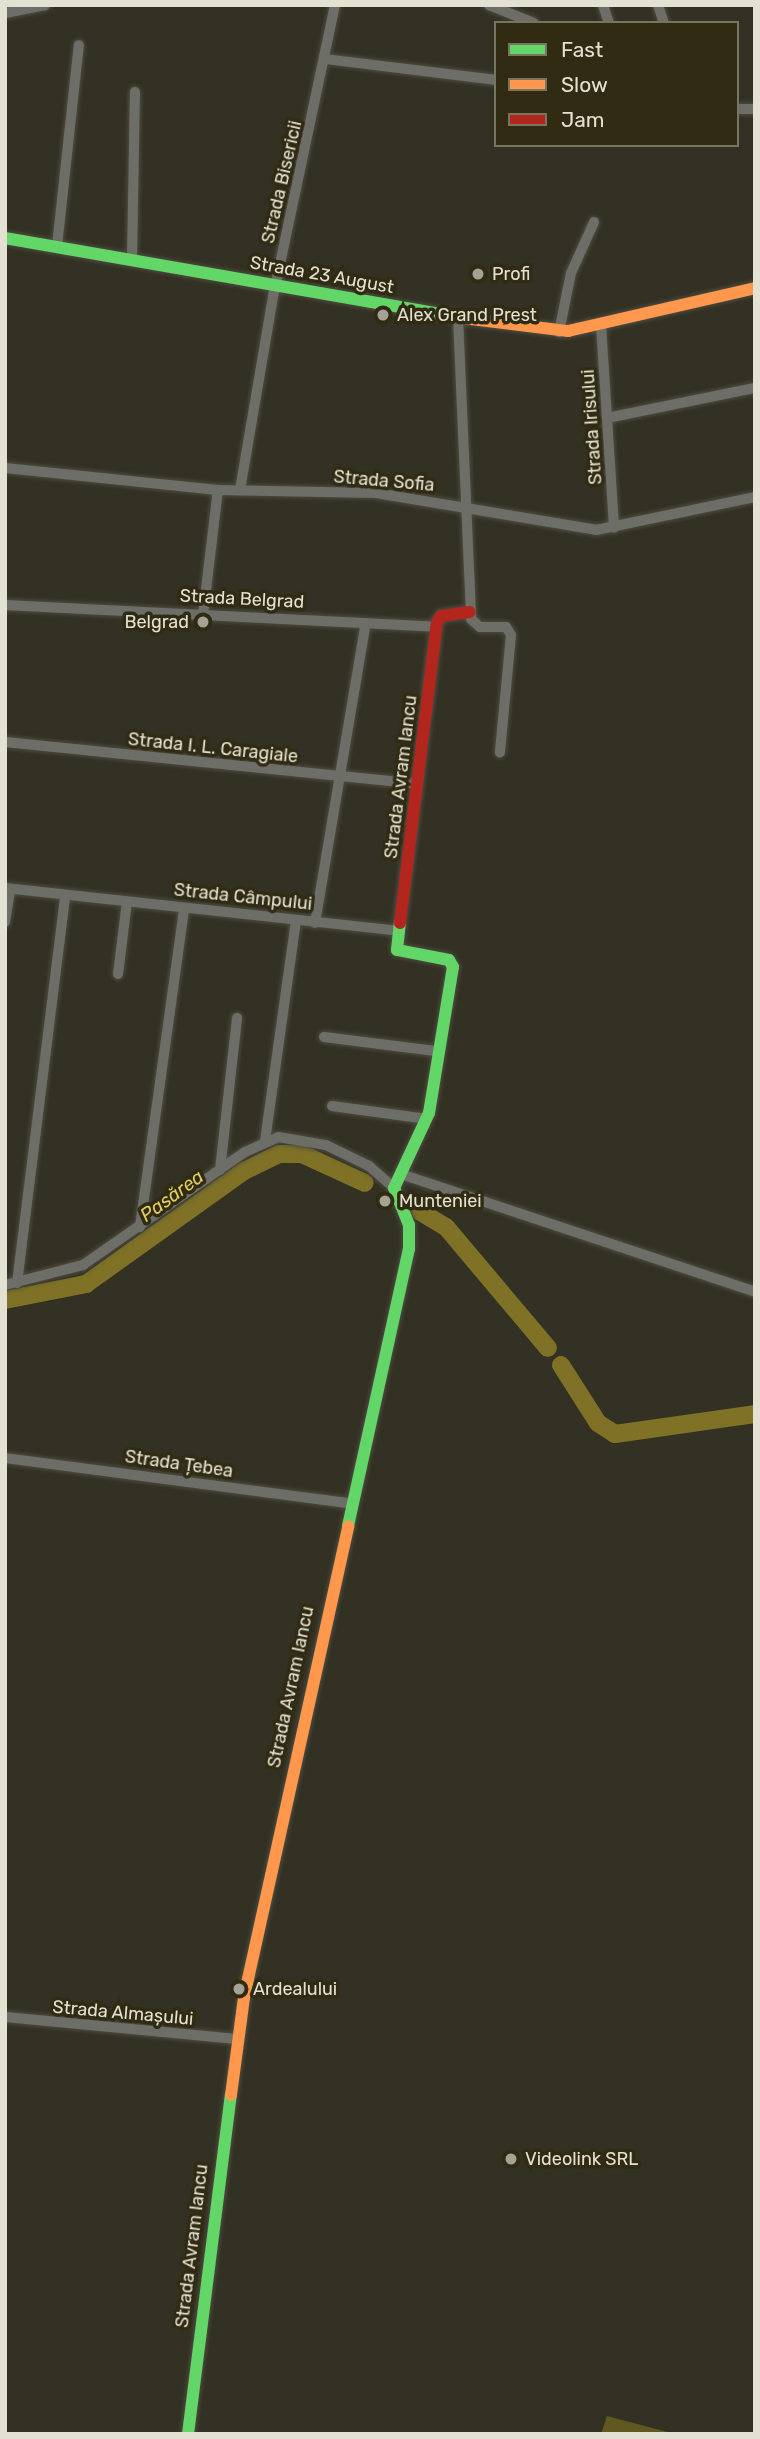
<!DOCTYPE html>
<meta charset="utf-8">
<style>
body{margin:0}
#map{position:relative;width:760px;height:2439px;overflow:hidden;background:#333123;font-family:Rubik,sans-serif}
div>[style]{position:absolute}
.forest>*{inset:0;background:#615720}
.river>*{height:18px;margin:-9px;padding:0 9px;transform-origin:9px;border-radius:9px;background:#7f7226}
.roads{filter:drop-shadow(0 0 2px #4d4c41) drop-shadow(0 0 2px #4d4c41)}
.street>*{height:10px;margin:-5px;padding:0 5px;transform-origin:5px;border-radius:5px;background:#6e6e69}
.fast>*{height:12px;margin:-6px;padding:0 6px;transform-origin:6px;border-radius:6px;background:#63d668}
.slow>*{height:12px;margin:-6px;padding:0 6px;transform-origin:6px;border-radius:6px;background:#ff974d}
.jam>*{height:12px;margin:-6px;padding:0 6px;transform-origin:6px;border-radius:6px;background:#b3261e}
.dots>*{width:19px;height:19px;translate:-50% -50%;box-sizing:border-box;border:4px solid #302b12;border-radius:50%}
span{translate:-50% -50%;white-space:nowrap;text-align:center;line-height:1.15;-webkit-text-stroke:7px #302b12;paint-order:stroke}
.street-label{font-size:18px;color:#e3e1d2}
.poi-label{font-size:18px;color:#e3e1d2}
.left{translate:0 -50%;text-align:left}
.right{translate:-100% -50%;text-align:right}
.water-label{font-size:19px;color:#e1cd60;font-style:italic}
.frame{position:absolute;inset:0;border:7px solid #e3e1d2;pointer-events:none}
.legend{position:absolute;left:494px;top:21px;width:245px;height:126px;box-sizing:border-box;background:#302b12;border:2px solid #78745f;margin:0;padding:9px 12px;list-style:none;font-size:21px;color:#e3e1d2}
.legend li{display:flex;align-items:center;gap:14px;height:35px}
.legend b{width:35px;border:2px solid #78745f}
</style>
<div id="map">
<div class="forest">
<div style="clip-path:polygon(607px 2416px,675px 2434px,601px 2434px)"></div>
</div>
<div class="river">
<div style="left:414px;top:1208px;width:37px;rotate:31deg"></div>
<div style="left:446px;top:1227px;width:158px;rotate:49.9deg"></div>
<div style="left:5px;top:1300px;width:83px;rotate:-11.2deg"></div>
<div style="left:86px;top:1284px;width:194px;rotate:-35.6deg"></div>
<div style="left:244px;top:1171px;width:39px;rotate:-26deg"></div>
<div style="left:279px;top:1154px;width:23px"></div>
<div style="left:302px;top:1154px;width:69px;rotate:24.7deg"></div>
<div style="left:561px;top:1365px;width:69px;rotate:57.5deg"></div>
<div style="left:598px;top:1423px;width:20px;rotate:33deg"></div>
<div style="left:615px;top:1434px;width:141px;rotate:-8.1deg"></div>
</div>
<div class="roads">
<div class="street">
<div style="left:489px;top:5px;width:48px;rotate:21.8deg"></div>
<div style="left:603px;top:5px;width:19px;rotate:72deg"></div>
<div style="left:658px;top:5px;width:19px;rotate:72deg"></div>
<div style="left:5px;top:13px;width:41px;rotate:-11.3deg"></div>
<div style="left:325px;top:59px;width:172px;rotate:7deg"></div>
<div style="left:737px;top:109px;width:18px"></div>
<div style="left:57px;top:246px;width:202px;rotate:-83.8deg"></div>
<div style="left:132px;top:260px;width:168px;rotate:-89deg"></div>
<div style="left:458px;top:317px;width:302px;rotate:87.5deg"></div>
<div style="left:471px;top:619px;width:12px;rotate:42deg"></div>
<div style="left:480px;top:627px;width:26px"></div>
<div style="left:506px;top:627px;width:9px;rotate:58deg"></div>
<div style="left:511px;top:635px;width:118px;rotate:95.4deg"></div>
<div style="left:601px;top:325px;width:203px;rotate:86.3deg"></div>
<div style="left:559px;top:332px;width:60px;rotate:-78.5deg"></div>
<div style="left:571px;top:273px;width:56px;rotate:-65.7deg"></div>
<div style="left:607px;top:418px;width:151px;rotate:-11.5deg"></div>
<div style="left:5px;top:468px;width:214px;rotate:5.9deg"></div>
<div style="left:218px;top:490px;width:158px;rotate:1.1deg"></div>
<div style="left:376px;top:493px;width:223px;rotate:9.5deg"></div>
<div style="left:596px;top:530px;width:162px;rotate:-11.7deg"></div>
<div style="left:240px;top:490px;width:201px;rotate:-80.3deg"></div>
<div style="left:274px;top:292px;width:293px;rotate:-78deg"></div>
<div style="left:5px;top:605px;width:432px;rotate:2.9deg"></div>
<div style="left:203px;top:615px;width:126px;rotate:-83.2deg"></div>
<div style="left:5px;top:742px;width:414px;rotate:5.8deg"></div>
<div style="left:5px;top:888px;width:397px;rotate:6.2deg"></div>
<div style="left:5px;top:922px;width:33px;rotate:-81deg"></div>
<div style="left:315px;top:923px;width:304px;rotate:-80.4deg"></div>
<div style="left:118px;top:974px;width:73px;rotate:-82.9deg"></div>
<div style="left:324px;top:1037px;width:112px;rotate:7.2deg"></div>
<div style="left:332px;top:1106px;width:96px;rotate:7.8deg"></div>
<div style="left:265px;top:1141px;width:222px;rotate:-82deg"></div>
<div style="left:220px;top:1170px;width:153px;rotate:-83.6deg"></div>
<div style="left:401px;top:1174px;width:373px;rotate:18.4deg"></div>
<div style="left:140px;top:1227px;width:322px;rotate:-82.1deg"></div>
<div style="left:17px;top:1283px;width:391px;rotate:-82.9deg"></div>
<div style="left:5px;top:1285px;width:81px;rotate:-14.4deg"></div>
<div style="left:83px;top:1265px;width:198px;rotate:-34.9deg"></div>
<div style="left:245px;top:1152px;width:36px;rotate:-24deg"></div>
<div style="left:278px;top:1137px;width:49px;rotate:9.5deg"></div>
<div style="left:326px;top:1145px;width:48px;rotate:26deg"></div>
<div style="left:369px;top:1166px;width:33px;rotate:41deg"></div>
<div style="left:5px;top:1458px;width:346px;rotate:7.5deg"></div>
<div style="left:5px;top:2017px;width:233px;rotate:5.4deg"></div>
</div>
<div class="fast">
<div style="left:5px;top:238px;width:465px;rotate:9.9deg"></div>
<div style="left:348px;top:1526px;width:284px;rotate:-77.6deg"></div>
<div style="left:409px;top:1249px;width:24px;rotate:-90deg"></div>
<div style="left:409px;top:1225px;width:40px;rotate:-112deg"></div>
<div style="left:394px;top:1188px;width:83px;rotate:-65deg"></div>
<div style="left:429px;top:1113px;width:148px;rotate:-80.7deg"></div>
<div style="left:453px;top:967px;width:8px;rotate:-120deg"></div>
<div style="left:449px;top:960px;width:53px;rotate:-169.1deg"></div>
<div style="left:397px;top:950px;width:27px;rotate:-84deg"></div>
<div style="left:188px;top:2434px;width:342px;rotate:-82.8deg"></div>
</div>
<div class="slow">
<div style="left:463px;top:318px;width:106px;rotate:7.1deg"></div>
<div style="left:568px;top:331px;width:192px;rotate:-12.9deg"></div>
<div style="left:231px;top:2095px;width:99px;rotate:-82.4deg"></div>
<div style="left:244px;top:1997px;width:482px;rotate:-77.5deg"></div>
</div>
<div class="jam">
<div style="left:400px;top:923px;width:302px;rotate:-83deg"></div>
<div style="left:437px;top:623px;width:8px;rotate:-60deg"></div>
<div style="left:441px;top:616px;width:29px;rotate:-8deg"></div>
</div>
</div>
<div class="dots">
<div style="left:478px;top:274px;background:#a5a395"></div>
<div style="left:383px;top:315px;background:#a5a395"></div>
<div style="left:203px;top:622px;background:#a5a395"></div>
<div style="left:385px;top:1201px;background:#a5a395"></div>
<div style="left:239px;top:1989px;background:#a5a395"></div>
<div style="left:511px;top:2159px;background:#a5a395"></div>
</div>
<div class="street-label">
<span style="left:282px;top:182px;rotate:-77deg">Strada Bisericii</span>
<span style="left:322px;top:275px;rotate:10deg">Strada 23 August</span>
<span style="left:592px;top:427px;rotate:-94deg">Strada Irisului</span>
<span style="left:384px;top:481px;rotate:5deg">Strada Sofia</span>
<span style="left:242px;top:599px;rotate:3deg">Strada Belgrad</span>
<span style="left:213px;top:748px;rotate:6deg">Strada I. L. Caragiale</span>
<span style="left:401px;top:777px;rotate:-83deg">Strada Avram Iancu</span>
<span style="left:243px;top:897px;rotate:6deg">Strada Câmpului</span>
<span style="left:179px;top:1464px;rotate:8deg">Strada Țebea</span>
<span style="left:291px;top:1687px;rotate:-78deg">Strada Avram Iancu</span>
<span style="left:123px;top:2013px;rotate:5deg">Strada Almașului</span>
<span style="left:192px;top:2246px;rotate:-83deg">Strada Avram Iancu</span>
</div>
<div class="poi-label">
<span class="left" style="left:492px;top:274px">Profi</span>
<span class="left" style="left:397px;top:315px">Alex Grand Prest</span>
<span class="right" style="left:189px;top:622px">Belgrad</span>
<span class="left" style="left:399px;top:1201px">Munteniei</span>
<span class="left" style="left:253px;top:1989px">Ardealului</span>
<span class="left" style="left:525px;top:2159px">Videolink SRL</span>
</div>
<div class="water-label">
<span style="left:172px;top:1196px;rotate:-36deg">Pasărea</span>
</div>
<div class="frame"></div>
<ul class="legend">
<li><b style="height:9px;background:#63d668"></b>Fast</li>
<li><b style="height:9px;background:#ff974d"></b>Slow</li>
<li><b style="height:9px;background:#b3261e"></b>Jam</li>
</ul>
</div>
